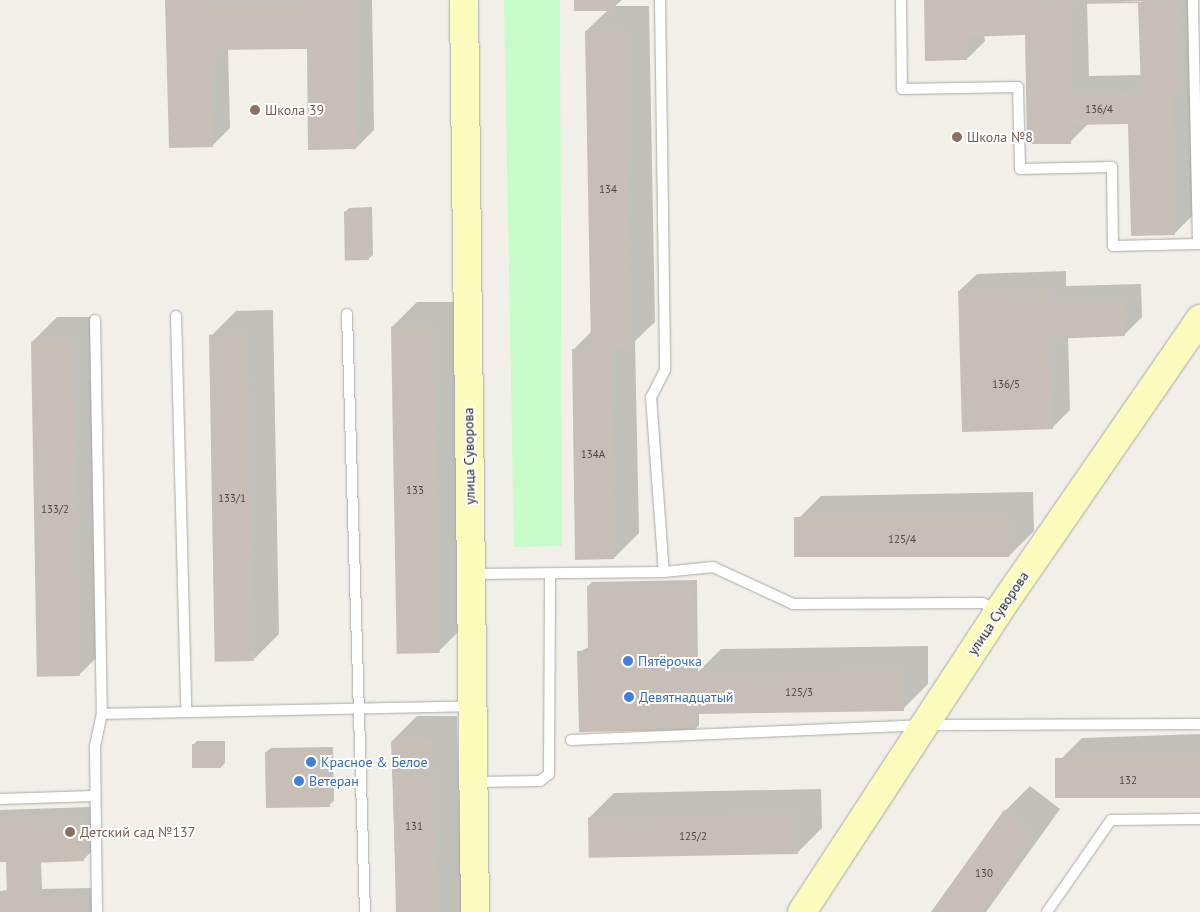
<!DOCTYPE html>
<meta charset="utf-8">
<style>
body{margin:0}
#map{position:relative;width:1200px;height:912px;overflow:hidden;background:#f2efe9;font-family:"PT Sans",sans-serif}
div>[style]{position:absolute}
.park>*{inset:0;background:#c7fbc9}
.shadow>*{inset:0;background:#0003}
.building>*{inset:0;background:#c7beb8;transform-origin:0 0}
.roads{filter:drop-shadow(0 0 1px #a9a9a9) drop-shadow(0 0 1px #a9a9a9)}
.lane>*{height:10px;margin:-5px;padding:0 5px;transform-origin:5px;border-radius:5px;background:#fff}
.secondary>*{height:28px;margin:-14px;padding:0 14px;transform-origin:14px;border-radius:14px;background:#fbfbbe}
.dots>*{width:14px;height:14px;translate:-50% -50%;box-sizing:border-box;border:2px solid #fff;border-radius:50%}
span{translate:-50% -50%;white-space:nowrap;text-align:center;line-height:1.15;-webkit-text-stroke:4px #fff;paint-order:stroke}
.number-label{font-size:11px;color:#4b4948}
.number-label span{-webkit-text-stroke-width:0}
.education-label{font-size:14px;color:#785e54}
.left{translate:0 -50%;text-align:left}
.street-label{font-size:14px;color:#222}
.shop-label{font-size:14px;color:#366cbe}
</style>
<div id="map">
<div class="park">
<div style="clip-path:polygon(504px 0,560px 0,562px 546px,514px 547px)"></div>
</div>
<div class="shadow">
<div style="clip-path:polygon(166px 0,372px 0,374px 130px,356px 148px,308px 47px,228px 49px,230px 128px,212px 146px)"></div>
<div style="clip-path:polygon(575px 0,622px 0,615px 6px,649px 6px,655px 322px,635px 341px,639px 533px,614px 558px,573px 350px,592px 331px,586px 31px,608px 10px)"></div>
<div style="clip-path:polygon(evenodd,925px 0,1194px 0,1195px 76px,1190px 82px,1193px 215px,1175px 233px,1129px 122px,1088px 124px,1070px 142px,1026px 34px,984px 35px,985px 41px,967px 59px,927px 59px,925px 0,1142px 1px,1141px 75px,1089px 76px,1087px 3px,1142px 1px)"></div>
<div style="clip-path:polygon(372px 207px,373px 255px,368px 259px,345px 212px,349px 208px)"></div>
<div style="clip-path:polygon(1066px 271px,1066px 286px,1141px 284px,1142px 317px,1124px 335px,1068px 337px,1070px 410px,1052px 428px,959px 291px,977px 274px)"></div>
<div style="clip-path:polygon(417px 302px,458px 302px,464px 626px,439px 651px,392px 327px)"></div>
<div style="clip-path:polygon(273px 310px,279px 634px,254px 659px,211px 336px,236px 311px)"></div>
<div style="clip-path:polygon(57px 317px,98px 317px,104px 650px,79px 675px,32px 342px)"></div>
<div style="clip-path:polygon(1033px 492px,1034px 531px,1009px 556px,796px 521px,821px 496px)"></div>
<div style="clip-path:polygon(697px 580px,698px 672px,721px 649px,928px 646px,928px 684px,903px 709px,699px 713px,699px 725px,695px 729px,579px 652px,589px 647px,588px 586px,592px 582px)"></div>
<div style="clip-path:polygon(417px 716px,457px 716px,462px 912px,396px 912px,392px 741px)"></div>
<div style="clip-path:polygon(1200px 734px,1200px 797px,1057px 763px,1082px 738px)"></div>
<div style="clip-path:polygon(197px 741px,225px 741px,225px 763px,221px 767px,193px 745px)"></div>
<div style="clip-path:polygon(333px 747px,334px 801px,329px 805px,266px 752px,271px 748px)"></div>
<div style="clip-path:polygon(1030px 786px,1060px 809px,986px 912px,932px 912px,1005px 811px)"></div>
<div style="clip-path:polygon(821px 789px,822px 828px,797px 853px,589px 818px,614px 793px)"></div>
<div style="clip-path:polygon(91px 807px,92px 851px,83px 860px,41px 861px,42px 889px,91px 888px,92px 912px,0 912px,0 891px,8px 890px,7px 861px,0 861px,0 810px)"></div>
</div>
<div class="building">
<div style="clip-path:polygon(165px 0,209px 0,209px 6px,306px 5px,306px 0,354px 0,356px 149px,308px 150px,307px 49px,210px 50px,213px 147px,169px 148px)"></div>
<div style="left:574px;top:0;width:39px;height:11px"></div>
<div style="clip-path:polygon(evenodd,924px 0,1180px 2px,1182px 91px,1172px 91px,1175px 235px,1131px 236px,1128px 124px,1070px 125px,1071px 144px,1027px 144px,1025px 35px,967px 37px,967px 60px,925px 61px,924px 0,1138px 3px,1141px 92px,1072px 94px,1070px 4px,1138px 3px)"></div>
<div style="clip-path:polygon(625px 30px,630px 348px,611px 348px,614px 559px,575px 560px,572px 349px,591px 349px,585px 31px)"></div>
<div style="left:368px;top:211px;width:49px;height:24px;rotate:89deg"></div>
<div style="clip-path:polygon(1049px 288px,1049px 303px,1124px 301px,1125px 336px,1050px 339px,1053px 429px,962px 432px,958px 291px)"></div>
<div style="left:434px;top:326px;width:327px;height:43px;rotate:89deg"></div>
<div style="left:248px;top:334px;width:327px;height:39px;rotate:89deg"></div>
<div style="left:74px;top:341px;width:335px;height:43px;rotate:89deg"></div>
<div style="left:1009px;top:517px;width:40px;height:215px;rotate:90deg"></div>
<div style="clip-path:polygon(693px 584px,694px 674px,903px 670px,904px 711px,695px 714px,695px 730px,579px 732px,577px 651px,588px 651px,587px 586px)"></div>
<div style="left:432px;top:740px;width:172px;height:41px;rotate:88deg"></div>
<div style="left:221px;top:744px;width:24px;height:29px;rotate:90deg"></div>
<div style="left:329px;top:751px;width:56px;height:64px;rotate:89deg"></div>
<div style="left:1200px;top:758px;width:40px;height:145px;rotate:90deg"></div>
<div style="clip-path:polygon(1004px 810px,1036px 834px,981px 912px,931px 912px)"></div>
<div style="left:797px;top:814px;width:40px;height:209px;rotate:89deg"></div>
<div style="clip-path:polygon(82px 816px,84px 861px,33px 863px,33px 898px,82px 897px,83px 912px,0 912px,0 899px,7px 899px,6px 862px,0 862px,0 818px)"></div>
</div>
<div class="roads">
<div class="lane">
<div style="left:660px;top:0;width:370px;rotate:89.2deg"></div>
<div style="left:665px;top:370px;width:30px;rotate:117deg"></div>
<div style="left:651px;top:397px;width:175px;rotate:85.8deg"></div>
<div style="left:901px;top:0;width:89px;rotate:89.4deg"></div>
<div style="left:902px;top:89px;width:116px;rotate:-1deg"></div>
<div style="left:1018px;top:87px;width:82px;rotate:88.6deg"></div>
<div style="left:1020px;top:169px;width:92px;rotate:-1.2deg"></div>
<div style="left:1112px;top:167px;width:79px;rotate:89.3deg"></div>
<div style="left:1113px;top:246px;width:85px;rotate:-1.3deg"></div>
<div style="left:1198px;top:244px;width:244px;rotate:-91.2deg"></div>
<div style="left:347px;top:314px;width:598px;rotate:88.28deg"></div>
<div style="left:176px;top:316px;width:395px;rotate:88.5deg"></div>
<div style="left:95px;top:320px;width:394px;rotate:89deg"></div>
<div style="left:472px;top:574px;width:192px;rotate:-0.6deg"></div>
<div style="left:664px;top:572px;width:49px;rotate:-5.8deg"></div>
<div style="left:713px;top:567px;width:88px;rotate:24.8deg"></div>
<div style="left:793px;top:604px;width:190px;rotate:-0.3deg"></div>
<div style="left:983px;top:603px;width:16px;rotate:30deg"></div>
<div style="left:571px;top:740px;width:356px;rotate:-2.4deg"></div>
<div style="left:927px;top:725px;width:273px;rotate:-0.2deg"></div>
<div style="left:475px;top:782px;width:65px;rotate:-0.9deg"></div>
<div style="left:540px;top:781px;width:11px;rotate:-38deg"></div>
<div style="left:549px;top:774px;width:200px;rotate:-89.7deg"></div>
<div style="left:0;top:799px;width:95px;rotate:-1.8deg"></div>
<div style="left:97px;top:912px;width:166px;rotate:-90.7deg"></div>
<div style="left:95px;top:746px;width:33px;rotate:-78deg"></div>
<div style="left:102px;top:714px;width:371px;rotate:-1.2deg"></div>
<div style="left:1047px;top:912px;width:112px;rotate:-55.2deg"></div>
<div style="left:1111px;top:820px;width:89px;rotate:-0.6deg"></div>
</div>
<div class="secondary">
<div style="left:464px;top:0;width:912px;rotate:89.31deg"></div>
<div style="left:802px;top:912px;width:358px;rotate:-56.8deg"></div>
<div style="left:998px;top:612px;width:356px;rotate:-55.4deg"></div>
</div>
</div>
<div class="dots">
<div style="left:255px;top:110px;background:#8d6e63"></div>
<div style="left:957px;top:137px;background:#8d6e63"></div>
<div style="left:628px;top:661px;background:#3f7fe0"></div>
<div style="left:629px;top:697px;background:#3f7fe0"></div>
<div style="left:311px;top:762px;background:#3f7fe0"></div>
<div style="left:299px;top:781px;background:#3f7fe0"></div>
<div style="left:70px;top:832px;background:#8d6e63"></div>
</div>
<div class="number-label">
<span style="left:1099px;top:109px">136/4</span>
<span style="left:608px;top:189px">134</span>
<span style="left:1006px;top:384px">136/5</span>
<span style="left:593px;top:454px">134А</span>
<span style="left:415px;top:490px">133</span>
<span style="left:232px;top:498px">133/1</span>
<span style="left:55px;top:509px">133/2</span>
<span style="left:902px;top:539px">125/4</span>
<span style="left:799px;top:692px">125/3</span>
<span style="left:1128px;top:780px">132</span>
<span style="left:414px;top:826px">131</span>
<span style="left:693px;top:836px">125/2</span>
<span style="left:984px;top:873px">130</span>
</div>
<div class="education-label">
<span class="left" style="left:265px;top:110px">Школа 39</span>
<span class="left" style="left:967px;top:137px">Школа №8</span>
<span class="left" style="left:80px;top:832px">Детский сад №137</span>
</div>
<div class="street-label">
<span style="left:469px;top:456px;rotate:-91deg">улица Суворова</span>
<span style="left:998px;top:613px;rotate:-56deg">улица Суворова</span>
</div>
<div class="shop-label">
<span class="left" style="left:638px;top:661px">Пятёрочка</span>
<span class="left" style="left:639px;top:697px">Девятнадцатый</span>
<span class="left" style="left:321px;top:762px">Красное &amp; Белое</span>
<span class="left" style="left:309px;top:781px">Ветеран</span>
</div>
</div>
